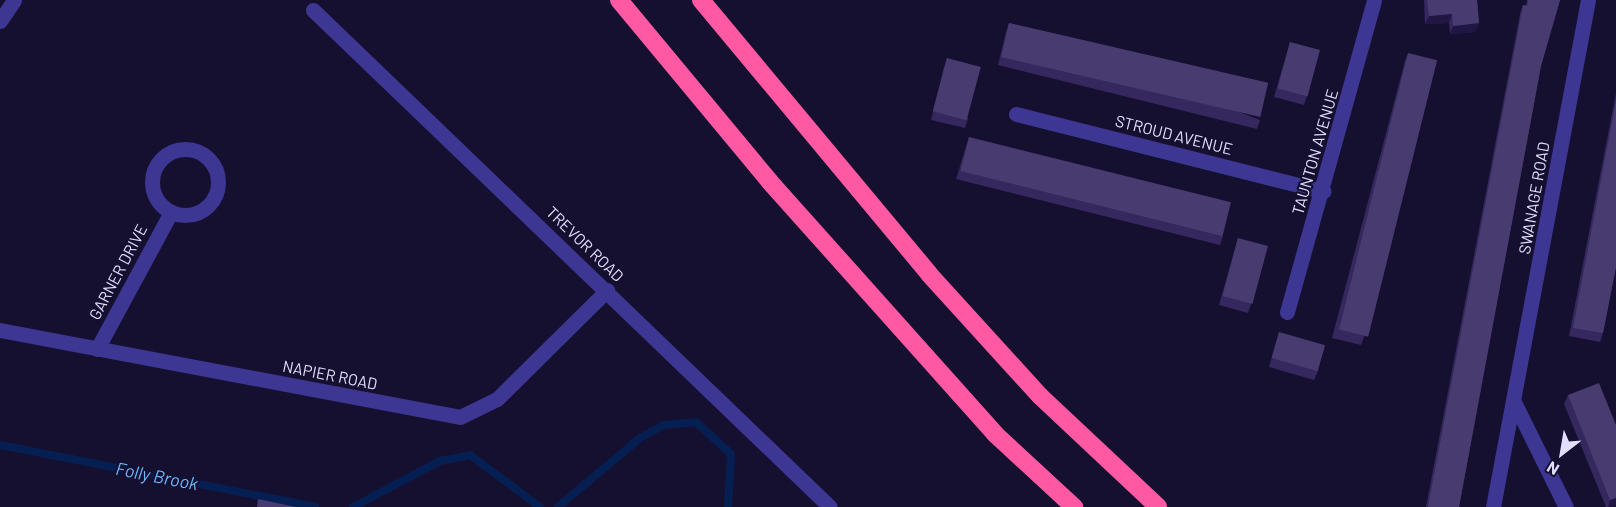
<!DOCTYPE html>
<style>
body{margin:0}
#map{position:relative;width:1616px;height:507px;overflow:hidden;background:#161030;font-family:Barlow,sans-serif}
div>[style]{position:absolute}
.stream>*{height:8px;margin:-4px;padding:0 4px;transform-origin:4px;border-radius:4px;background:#061f52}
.minor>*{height:15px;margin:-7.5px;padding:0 7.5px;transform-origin:7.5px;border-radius:7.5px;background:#3d3693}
.minor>.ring{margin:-7.5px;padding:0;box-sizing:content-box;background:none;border:15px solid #3d3693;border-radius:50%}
.highway>*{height:18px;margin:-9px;padding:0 9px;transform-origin:9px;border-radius:9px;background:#ff59a3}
.wall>*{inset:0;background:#34285e}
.shaded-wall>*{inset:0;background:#201644}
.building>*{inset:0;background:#473b6f;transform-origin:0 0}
span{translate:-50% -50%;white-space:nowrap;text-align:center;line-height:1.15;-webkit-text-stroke:4.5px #161030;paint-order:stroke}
.street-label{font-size:16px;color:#e3deff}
.water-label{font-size:18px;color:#6cb6ff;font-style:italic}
.north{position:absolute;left:1532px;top:423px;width:60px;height:60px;-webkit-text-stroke:4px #161030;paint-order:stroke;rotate:211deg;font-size:16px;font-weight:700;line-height:24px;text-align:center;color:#e3deff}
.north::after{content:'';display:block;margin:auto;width:21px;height:27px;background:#e3deff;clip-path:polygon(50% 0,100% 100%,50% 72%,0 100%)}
</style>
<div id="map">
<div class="stream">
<div style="left:0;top:445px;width:321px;rotate:11.1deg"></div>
<div style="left:353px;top:507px;width:98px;rotate:-27.9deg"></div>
<div style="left:440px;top:461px;width:31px;rotate:-11deg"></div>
<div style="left:470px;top:455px;width:87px;rotate:36.6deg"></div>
<div style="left:558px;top:507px;width:107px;rotate:-40.1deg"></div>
<div style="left:640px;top:438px;width:26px;rotate:-29deg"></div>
<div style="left:663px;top:425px;width:33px;rotate:-5deg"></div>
<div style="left:696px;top:422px;width:47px;rotate:42.4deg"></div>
<div style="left:731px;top:454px;width:53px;rotate:93.2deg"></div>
</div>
<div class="minor">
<div style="left:313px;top:10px;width:717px;rotate:43.87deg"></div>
<div style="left:0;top:21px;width:25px;rotate:-56deg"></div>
<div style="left:1016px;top:114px;width:317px;rotate:14.1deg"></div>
<div class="ring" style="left:152px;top:149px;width:51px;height:51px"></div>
<div style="left:1287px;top:312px;width:324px;rotate:-74.4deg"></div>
<div style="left:0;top:330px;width:468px;rotate:10.7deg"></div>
<div style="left:460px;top:417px;width:41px;rotate:-25.9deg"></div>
<div style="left:497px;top:399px;width:155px;rotate:-44.7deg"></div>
<div style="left:97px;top:349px;width:156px;rotate:-61.6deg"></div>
<div style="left:1514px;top:402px;width:117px;rotate:63.7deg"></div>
<div style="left:1493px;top:507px;width:516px;rotate:-79.39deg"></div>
</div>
<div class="highway">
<div style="left:619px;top:0;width:236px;rotate:50.3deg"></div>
<div style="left:770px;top:182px;width:338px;rotate:48.2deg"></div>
<div style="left:995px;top:434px;width:108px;rotate:42.7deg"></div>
<div style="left:701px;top:0;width:356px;rotate:50.2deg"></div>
<div style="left:929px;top:274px;width:165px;rotate:47.7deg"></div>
<div style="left:1040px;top:396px;width:162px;rotate:43.2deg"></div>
</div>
<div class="wall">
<div style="clip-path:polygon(1424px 0,1477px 0,1479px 23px,1475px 32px,1450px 34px,1449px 23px,1425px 24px)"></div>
<div style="clip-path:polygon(1527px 0,1560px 0,1541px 66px,1459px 507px,1426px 507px,1520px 14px,1523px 5px,1526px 5px)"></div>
<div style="clip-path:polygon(1009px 23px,1260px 120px,1257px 129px,998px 65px,1006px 32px)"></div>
<div style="clip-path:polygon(1290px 42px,1307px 96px,1304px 105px,1274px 97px)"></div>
<div style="clip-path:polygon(1408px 53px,1364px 337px,1361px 345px,1332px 338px,1405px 61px)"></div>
<div style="clip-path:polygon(947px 58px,968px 119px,965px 128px,931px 120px,944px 67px)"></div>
<div style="clip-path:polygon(1616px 93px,1616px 267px,1603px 333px,1600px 342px,1569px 336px)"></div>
<div style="clip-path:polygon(969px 137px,1223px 236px,1220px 245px,956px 179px)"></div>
<div style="clip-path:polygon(1238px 238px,1251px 304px,1248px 313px,1219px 305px)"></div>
<div style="clip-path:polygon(1279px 332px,1318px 371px,1314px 380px,1269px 367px)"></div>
<div style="clip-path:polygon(1568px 395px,1616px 425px,1612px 507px,1606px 507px,1564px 404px)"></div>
</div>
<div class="shaded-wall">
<div style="clip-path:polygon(1452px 14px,1449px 23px,1425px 24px,1429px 16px)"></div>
<div style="clip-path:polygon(1479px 23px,1475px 32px,1450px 34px,1453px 26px)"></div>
<div style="clip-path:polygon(1616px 498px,1616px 505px,1612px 507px,1608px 507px,1610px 500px)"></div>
</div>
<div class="building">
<div style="clip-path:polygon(1427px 0,1477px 0,1479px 23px,1453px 26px,1452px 14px,1429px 16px)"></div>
<div style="clip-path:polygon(1528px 0,1560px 0,1541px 66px,1459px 507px,1428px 507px,1523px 5px,1527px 6px)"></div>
<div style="left:1009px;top:23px;width:266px;height:35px;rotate:13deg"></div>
<div style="left:1290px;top:42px;width:31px;height:48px;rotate:15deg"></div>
<div style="left:1408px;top:53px;width:30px;height:285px;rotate:14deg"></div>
<div style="left:947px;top:58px;width:35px;height:55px;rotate:15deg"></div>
<div style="clip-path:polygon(1616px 101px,1616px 267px,1603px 333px,1573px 328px)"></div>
<div style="left:969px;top:137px;width:270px;height:35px;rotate:14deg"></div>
<div style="left:1238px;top:238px;width:31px;height:60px;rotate:15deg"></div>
<div style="left:1279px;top:332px;width:48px;height:27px;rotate:16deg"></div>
<div style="clip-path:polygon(1599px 383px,1616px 425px,1616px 498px,1610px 500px,1568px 395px)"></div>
<div style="clip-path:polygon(258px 499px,296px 507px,257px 507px)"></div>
</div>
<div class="street-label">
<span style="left:1174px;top:135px;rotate:14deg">STROUD AVENUE</span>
<span style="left:1315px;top:152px;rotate:-74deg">TAUNTON AVENUE</span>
<span style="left:1534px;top:198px;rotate:-80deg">SWANAGE ROAD</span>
<span style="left:585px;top:244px;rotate:44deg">TREVOR ROAD</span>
<span style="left:118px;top:272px;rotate:-62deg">GARNER DRIVE</span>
<span style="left:330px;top:375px;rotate:11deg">NAPIER ROAD</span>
</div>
<div class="water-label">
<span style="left:157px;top:476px;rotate:11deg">Folly Brook</span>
</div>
<div class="north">N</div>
</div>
